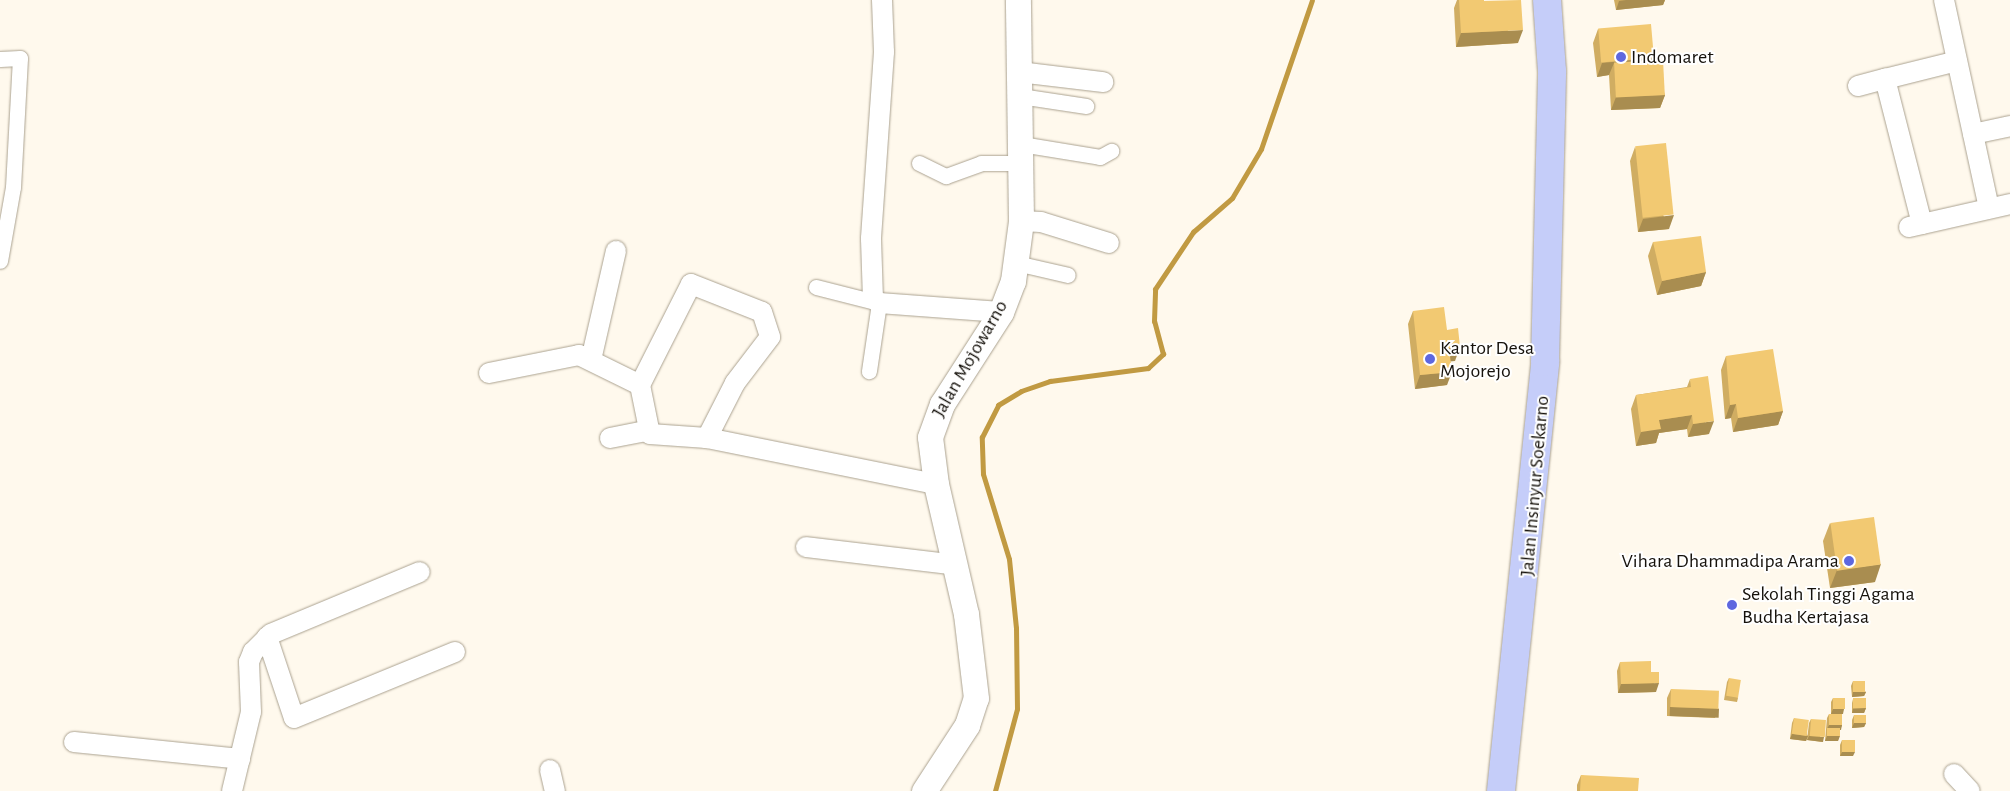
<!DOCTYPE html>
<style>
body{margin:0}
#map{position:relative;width:2010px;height:791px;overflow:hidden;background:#fff9ed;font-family:"Alegreya Sans",sans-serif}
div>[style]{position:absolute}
.stream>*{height:5px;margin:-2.5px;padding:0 2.5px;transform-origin:2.5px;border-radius:2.5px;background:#c19a42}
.roads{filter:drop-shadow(0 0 1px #aba290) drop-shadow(0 0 1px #aba290)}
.pedestrian>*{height:15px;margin:-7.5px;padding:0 7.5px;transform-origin:7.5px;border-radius:7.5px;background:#fff}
.minor>*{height:20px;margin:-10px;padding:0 10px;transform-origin:10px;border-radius:10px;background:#fff}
.tertiary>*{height:25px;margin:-12.5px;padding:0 12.5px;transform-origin:12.5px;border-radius:12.5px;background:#fff}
.primary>*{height:28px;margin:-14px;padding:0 14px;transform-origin:14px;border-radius:14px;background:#c5cdf9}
.wall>*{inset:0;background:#d0ad62}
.shaded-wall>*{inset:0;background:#a98d50;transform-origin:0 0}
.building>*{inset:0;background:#f2c972;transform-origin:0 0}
.dots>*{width:14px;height:14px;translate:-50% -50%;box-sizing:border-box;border:2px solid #fff;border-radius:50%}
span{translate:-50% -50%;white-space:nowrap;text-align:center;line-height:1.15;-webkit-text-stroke:4px #fff;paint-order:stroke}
.poi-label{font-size:20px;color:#16120c}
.left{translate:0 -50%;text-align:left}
.right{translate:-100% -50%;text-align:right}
.street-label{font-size:20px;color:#16120c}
</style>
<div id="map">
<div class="stream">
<div style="left:995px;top:791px;width:85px;rotate:-75deg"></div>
<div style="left:1017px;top:709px;width:81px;rotate:-90.7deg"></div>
<div style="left:1016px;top:628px;width:69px;rotate:-95.8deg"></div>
<div style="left:1009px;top:559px;width:89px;rotate:-107deg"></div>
<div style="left:983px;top:474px;width:37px;rotate:-92deg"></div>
<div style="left:982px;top:437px;width:36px;rotate:-63deg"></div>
<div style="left:998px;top:405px;width:27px;rotate:-31deg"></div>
<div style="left:1021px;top:391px;width:31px;rotate:-19deg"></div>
<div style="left:1050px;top:381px;width:99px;rotate:-7.6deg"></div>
<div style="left:1148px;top:368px;width:21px;rotate:-43deg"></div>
<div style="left:1163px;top:354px;width:34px;rotate:-105deg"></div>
<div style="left:1154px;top:321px;width:32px;rotate:-88deg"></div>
<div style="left:1155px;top:289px;width:69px;rotate:-56.3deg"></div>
<div style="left:1193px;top:232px;width:52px;rotate:-41.1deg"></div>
<div style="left:1232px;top:198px;width:57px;rotate:-59.4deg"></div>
<div style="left:1261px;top:149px;width:157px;rotate:-71.1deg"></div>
</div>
<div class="roads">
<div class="pedestrian">
<div style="left:0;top:59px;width:20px;rotate:-3deg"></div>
<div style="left:20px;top:58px;width:129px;rotate:93.1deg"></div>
<div style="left:13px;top:187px;width:75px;rotate:100deg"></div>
<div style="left:1020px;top:96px;width:67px;rotate:8.6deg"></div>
<div style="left:1021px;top:144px;width:80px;rotate:9.3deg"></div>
<div style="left:1100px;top:157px;width:13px;rotate:-29deg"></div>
<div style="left:919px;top:163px;width:30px;rotate:26deg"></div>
<div style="left:946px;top:176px;width:37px;rotate:-20deg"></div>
<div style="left:981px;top:163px;width:40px"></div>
<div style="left:1016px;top:263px;width:53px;rotate:13deg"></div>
<div style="left:816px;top:287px;width:65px;rotate:14.3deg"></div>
<div style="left:879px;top:303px;width:69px;rotate:98.4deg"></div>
</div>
<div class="minor">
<div style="left:882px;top:0;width:52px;rotate:87.8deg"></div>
<div style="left:884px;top:52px;width:187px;rotate:94deg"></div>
<div style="left:871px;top:239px;width:59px;rotate:88.1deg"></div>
<div style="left:873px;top:298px;width:8px;rotate:40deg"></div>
<div style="left:879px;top:303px;width:122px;rotate:4.2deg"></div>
<div style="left:1944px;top:0;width:213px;rotate:77.8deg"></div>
<div style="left:1019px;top:72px;width:85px;rotate:6.8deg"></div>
<div style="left:1858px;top:86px;width:28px;rotate:-15deg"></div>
<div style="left:1973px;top:134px;width:38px;rotate:-12deg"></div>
<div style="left:1021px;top:221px;width:20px;rotate:3deg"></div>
<div style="left:1041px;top:222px;width:71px;rotate:17.2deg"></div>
<div style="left:1922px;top:224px;width:150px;rotate:-104.3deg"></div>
<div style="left:1885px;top:79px;width:74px;rotate:-14deg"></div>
<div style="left:1909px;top:227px;width:104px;rotate:-12.8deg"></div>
<div style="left:591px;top:360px;width:112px;rotate:-77.1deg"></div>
<div style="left:489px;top:373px;width:92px;rotate:-11.3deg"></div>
<div style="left:579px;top:355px;width:68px;rotate:26.2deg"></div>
<div style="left:640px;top:385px;width:50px;rotate:78.5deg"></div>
<div style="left:650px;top:434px;width:57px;rotate:4deg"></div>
<div style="left:707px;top:438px;width:234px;rotate:11.4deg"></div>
<div style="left:640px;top:385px;width:113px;rotate:-63.2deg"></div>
<div style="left:691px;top:284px;width:76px;rotate:21.5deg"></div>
<div style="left:762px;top:312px;width:26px;rotate:72deg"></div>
<div style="left:770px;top:337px;width:58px;rotate:127.3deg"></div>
<div style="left:735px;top:383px;width:62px;rotate:117deg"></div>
<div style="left:610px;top:438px;width:37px;rotate:-11deg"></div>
<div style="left:806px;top:547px;width:152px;rotate:6.8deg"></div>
<div style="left:267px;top:637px;width:85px;rotate:71.6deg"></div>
<div style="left:294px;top:718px;width:174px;rotate:-22.3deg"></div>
<div style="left:74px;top:742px;width:167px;rotate:5.8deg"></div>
<div style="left:550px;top:770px;width:22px;rotate:77deg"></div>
<div style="left:1954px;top:774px;width:23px;rotate:47deg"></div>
<div style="left:232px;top:791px;width:81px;rotate:-76.5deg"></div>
<div style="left:251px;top:712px;width:50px;rotate:-92.3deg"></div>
<div style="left:249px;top:662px;width:11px;rotate:-68deg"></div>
<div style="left:253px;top:652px;width:25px;rotate:-45deg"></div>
<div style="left:271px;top:634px;width:161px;rotate:-22.6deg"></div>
</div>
<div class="tertiary">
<div style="left:924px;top:791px;width:79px;rotate:-56.9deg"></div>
<div style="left:967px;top:725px;width:28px;rotate:-72deg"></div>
<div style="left:976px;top:698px;width:85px;rotate:-96.8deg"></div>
<div style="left:966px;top:614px;width:133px;rotate:-103deg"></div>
<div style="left:936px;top:484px;width:47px;rotate:-97.3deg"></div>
<div style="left:930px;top:437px;width:35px;rotate:-70deg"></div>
<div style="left:942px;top:404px;width:109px;rotate:-57.3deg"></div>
<div style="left:1001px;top:312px;width:33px;rotate:-69deg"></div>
<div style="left:1013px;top:281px;width:61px;rotate:-82.4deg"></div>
<div style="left:1021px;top:221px;width:221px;rotate:-90.8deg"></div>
</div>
<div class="primary">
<div style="left:1501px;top:791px;width:431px;rotate:-84.1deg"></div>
<div style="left:1545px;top:362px;width:291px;rotate:-88.6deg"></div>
<div style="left:1552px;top:71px;width:71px;rotate:-94deg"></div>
</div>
</div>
<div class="wall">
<div style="clip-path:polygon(1457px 0,1484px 0,1484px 1px,1518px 43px,1456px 47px,1454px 8px)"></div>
<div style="clip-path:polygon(1614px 0,1665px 0,1663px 5px,1616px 10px)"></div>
<div style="clip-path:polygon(1598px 29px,1653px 61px,1665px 95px,1660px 108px,1611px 110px,1609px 75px,1597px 77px,1593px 43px)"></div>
<div style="clip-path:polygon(1635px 147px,1669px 229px,1638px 232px,1630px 161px)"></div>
<div style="clip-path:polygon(1653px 242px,1706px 272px,1701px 286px,1657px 295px,1648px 256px)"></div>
<div style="clip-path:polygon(1413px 311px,1447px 330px,1455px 361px,1450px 361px,1447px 385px,1415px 389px,1408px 324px)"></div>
<div style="clip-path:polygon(1726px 356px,1783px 411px,1778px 425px,1733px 432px,1731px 418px,1725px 419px,1721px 370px)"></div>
<div style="clip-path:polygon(1690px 379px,1709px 434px,1688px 437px,1687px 429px,1659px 433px,1656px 443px,1636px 446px,1631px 409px,1636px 395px,1687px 387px)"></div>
<div style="clip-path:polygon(1830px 523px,1875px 582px,1830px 588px,1823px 541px)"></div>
<div style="clip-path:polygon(1620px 662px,1651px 672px,1656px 692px,1618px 693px,1617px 671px)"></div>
<div style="clip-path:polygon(1729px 678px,1738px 698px,1737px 702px,1724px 700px,1727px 682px)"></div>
<div style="clip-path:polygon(1853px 681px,1866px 692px,1864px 696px,1852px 697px,1851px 686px)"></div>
<div style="clip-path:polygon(1671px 689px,1719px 709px,1715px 718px,1667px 716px,1667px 698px)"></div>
<div style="clip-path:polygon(1833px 698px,1843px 714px,1842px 714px,1842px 725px,1840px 730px,1838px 741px,1825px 741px,1827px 718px,1829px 714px,1831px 714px,1831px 702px)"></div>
<div style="clip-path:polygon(1853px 699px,1866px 708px,1864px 713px,1852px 713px,1852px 703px)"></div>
<div style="clip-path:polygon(1854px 715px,1866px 723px,1864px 727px,1852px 728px,1852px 720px)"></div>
<div style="clip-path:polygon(1794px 718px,1808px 736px,1806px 741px,1790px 739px,1792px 723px)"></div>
<div style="clip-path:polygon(1811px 719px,1823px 742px,1807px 740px,1809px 723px)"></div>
<div style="clip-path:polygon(1842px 740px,1853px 756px,1840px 756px,1840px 745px)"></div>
<div style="clip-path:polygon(1581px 775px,1638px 791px,1577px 791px,1577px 785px)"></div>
</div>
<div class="shaded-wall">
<div style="clip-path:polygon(1626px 0,1665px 0,1663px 5px,1616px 10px,1619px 1px)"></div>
<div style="clip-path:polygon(1523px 30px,1518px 43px,1456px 47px,1461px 33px)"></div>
<div style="clip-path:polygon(1654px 58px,1649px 72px,1614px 63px,1609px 75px,1597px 77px,1602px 63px)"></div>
<div style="clip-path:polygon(1665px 95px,1660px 108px,1611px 110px,1616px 97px)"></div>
<div style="clip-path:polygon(1674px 215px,1669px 229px,1638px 232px,1643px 219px)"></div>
<div style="clip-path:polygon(1706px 272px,1701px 286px,1657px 295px,1662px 281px)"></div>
<div style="clip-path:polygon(1460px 347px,1455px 361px,1444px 362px,1449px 348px)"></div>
<div style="clip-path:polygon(1452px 372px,1447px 385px,1415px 389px,1420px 375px)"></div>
<div style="clip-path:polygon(1736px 404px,1731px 418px,1725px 419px,1730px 405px)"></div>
<div style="clip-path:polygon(1783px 411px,1778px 425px,1733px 432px,1738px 418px)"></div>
<div style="clip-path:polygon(1692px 415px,1687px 429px,1659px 433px,1656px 443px,1636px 446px,1641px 432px,1659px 420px)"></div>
<div style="clip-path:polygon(1714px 421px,1709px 434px,1688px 437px,1693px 424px)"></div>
<div style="clip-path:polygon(1881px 564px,1875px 582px,1830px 588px,1837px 570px)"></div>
<div style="clip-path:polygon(1659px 683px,1656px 692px,1618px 693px,1621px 684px)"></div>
<div style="clip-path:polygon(1853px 692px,1866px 692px,1864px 696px,1852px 697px)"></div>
<div style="left:1670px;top:707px;width:49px;height:9px;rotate:2deg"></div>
<div style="clip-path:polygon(1866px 708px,1864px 713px,1852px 713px,1853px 709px)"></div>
<div style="clip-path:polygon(1833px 709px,1844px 709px,1843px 714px,1831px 714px)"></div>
<div style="clip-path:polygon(1854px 723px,1866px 723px,1864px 727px,1852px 728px)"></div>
<div style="clip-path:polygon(1829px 725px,1842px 725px,1841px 730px,1827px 729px)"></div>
<div style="clip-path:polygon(1792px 734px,1808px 736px,1806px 741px,1790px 739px)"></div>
<div style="clip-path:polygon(1809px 736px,1824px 737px,1823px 742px,1807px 740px)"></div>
<div style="clip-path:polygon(1827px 736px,1840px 736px,1838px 741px,1825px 741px)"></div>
<div style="clip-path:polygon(1842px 752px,1855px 752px,1853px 756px,1840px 756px)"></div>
</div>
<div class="building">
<div style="clip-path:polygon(1459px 0,1484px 0,1484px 1px,1521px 0,1523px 30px,1461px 33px)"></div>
<div style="left:1651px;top:24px;width:34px;height:53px;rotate:85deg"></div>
<div style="left:1663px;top:60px;width:35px;height:49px;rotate:87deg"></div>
<div style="left:1666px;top:143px;width:72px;height:31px;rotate:84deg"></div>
<div style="clip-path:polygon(1701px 236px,1706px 272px,1662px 281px,1653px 242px)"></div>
<div style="clip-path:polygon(1444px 307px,1447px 330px,1458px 328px,1460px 347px,1449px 348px,1452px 372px,1420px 375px,1413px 311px)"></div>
<div style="clip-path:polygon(1773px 349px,1783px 411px,1738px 418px,1736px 404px,1730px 405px,1726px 356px)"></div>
<div style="clip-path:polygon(1708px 376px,1714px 421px,1693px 424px,1692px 415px,1659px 420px,1661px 429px,1641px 432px,1636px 395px,1691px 387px,1690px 379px)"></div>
<div style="left:1874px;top:517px;width:48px;height:44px;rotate:82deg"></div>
<div style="clip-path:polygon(1651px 661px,1651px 672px,1659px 672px,1659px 683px,1621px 684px,1620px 662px)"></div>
<div style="left:1729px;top:678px;width:12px;height:18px;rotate:9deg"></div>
<div style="left:1853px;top:681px;width:12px;height:11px"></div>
<div style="left:1671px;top:689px;width:48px;height:18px;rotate:2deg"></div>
<div style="left:1833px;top:698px;width:12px;height:11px"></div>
<div style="left:1866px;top:698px;width:10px;height:13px;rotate:90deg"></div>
<div style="left:1829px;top:714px;width:13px;height:11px"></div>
<div style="left:1854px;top:715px;width:12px;height:8px"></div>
<div style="left:1794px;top:718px;width:15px;height:16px;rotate:8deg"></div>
<div style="left:1811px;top:719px;width:15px;height:17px;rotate:4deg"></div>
<div style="left:1827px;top:728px;width:13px;height:8px"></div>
<div style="left:1842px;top:740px;width:13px;height:12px"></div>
<div style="clip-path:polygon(1581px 775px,1639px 778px,1638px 791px,1580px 791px)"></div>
</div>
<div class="dots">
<div style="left:1621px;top:57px;background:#5e67df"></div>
<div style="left:1430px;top:359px;background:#5e67df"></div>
<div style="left:1849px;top:561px;background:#5e67df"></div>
<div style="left:1732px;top:605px;background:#5e67df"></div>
</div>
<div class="poi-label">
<span class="left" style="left:1631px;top:57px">Indomaret</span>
<span class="left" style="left:1440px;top:360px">Kantor Desa<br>Mojorejo</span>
<span class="right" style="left:1839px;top:561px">Vihara Dhammadipa Arama</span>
<span class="left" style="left:1742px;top:606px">Sekolah Tinggi Agama<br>Budha Kertajasa</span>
</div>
<div class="street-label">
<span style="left:970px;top:359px;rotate:-60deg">Jalan Mojowarno</span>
<span style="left:1535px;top:486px;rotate:-85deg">Jalan Insinyur Soekarno</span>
</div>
</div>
